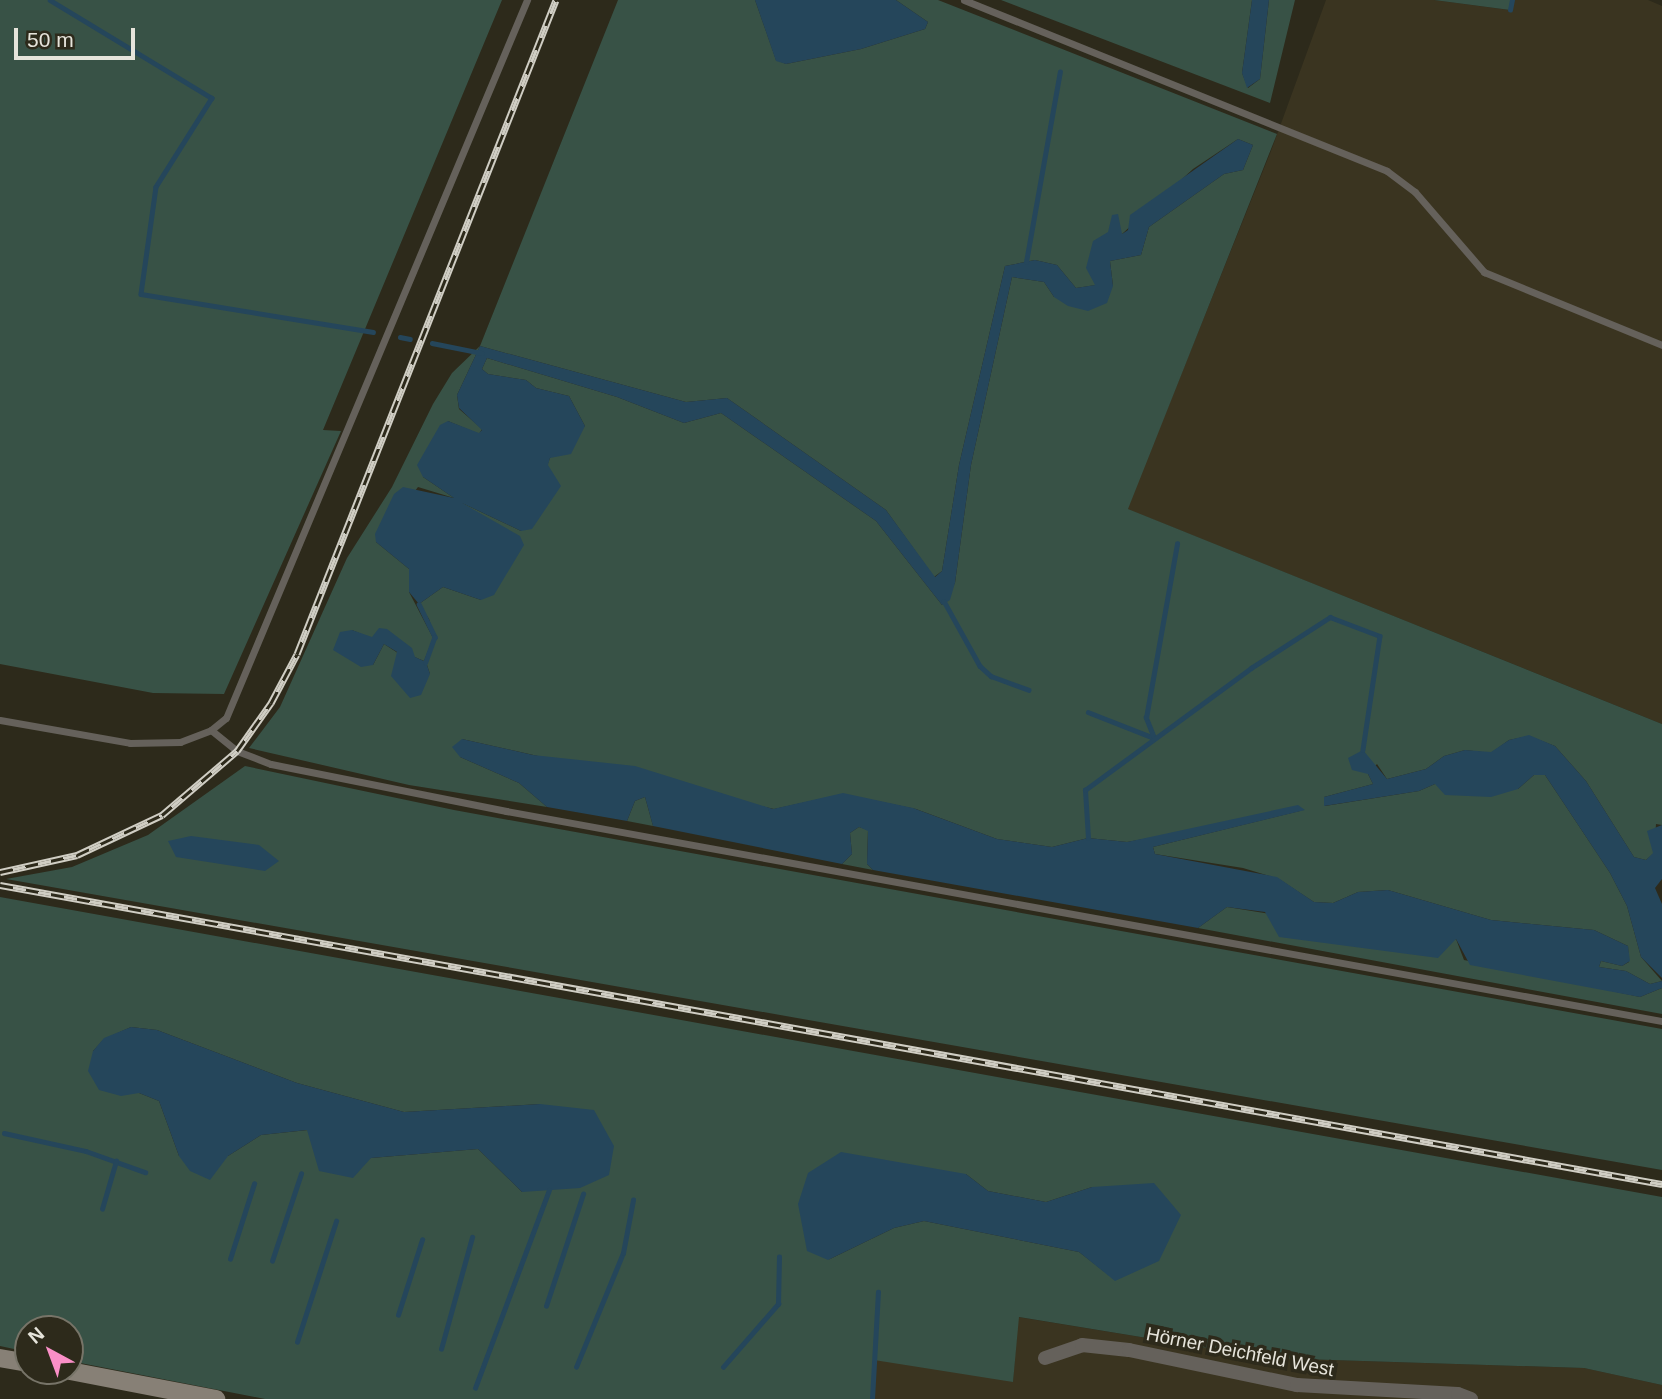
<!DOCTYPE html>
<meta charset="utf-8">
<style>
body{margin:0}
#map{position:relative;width:1662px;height:1399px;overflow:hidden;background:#2d2a1b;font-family:Helvetica,sans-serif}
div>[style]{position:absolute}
.built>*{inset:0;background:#3a3420}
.green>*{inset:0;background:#385246}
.water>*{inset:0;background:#25465b}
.stream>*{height:4.5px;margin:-2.25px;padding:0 2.25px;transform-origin:2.25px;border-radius:2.25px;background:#25465b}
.lane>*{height:7px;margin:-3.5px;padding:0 3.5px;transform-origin:3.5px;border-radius:3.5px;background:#65615b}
.street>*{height:14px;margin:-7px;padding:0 7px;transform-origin:7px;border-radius:7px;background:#65615b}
.secondary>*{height:18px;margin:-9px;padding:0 9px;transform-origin:9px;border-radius:9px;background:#878076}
.rail>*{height:7px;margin-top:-3.5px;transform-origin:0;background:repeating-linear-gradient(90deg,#2d2a1b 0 13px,#d0cec4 0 26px);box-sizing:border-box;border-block:2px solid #d0cec4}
span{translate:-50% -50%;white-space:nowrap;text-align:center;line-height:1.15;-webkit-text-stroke:7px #2d2a1b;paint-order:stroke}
.street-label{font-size:19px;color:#e6e4db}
.north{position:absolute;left:14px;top:1315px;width:70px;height:70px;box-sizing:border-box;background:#2d2a1b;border:2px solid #777468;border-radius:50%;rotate:319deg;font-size:19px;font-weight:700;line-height:28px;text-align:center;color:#e6e4db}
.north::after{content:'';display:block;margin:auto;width:24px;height:32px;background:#fa8fc7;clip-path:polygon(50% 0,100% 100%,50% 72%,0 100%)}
.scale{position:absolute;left:14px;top:28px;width:121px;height:32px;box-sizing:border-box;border:4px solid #e6e4db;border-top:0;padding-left:9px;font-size:21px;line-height:24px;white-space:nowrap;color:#e6e4db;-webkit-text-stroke:5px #2d2a1b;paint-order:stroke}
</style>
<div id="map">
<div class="built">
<div style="clip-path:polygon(1326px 0,1434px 0,1509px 10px,1512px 0,1648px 0,1662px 6px,1662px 724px,1127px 509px,1271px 151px)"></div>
<div style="clip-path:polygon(1018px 1317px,1269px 1358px,1584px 1368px,1662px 1385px,1662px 1399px,872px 1399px,873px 1359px,1013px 1381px)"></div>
</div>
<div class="green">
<div style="clip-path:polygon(0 0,502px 0,323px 430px,341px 431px,224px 694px,153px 693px,0 664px)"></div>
<div style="clip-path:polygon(evenodd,618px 0,755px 0,776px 60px,786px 64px,861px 49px,925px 29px,928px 22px,896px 0,938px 0,1277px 134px,1128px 509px,1662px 724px,1662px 825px,1656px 824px,1654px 853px,1646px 860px,1634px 857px,1586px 781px,1555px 746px,1529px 736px,1509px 740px,1491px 753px,1465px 750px,1444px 756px,1426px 769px,1387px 779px,1377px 764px,1368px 774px,1373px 784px,1324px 797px,1325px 806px,1419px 791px,1435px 784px,1518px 789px,1534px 775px,1545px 775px,1610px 873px,1627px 906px,1641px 957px,1662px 981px,1650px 984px,1626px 971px,1599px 967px,1601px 961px,1622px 966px,1629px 962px,1628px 946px,1594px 930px,1491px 920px,1388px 890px,1358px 892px,1333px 903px,1314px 902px,1279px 879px,1243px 868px,1155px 854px,1153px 847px,1304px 810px,1127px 842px,1088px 838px,1052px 847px,997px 839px,916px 809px,843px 794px,774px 809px,462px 739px,460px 757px,519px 783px,547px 807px,409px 785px,249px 748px,280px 707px,347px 558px,392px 487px,433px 404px,452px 373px,480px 346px,618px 0,1238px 139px,1253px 145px,1243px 170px,1224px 174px,1149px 227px,1141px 255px,1110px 261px,1113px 286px,1054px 297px,1044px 282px,1012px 277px,971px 465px,955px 583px,942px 605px,876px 521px,721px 413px,684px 423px,617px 397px,487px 358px,482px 369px,488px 374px,526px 380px,536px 388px,569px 396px,585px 426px,550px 458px,521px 531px,462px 503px,481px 600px,443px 587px,419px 604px,429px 619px,435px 637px,426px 662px,430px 674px,384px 644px,373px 665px,352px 630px,424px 661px,433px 638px,409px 592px,409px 569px,376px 542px,418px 487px,454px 498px,423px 477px,448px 421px,479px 434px,482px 429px,459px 409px,457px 395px,480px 346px,686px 402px,727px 398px,886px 510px,934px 577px,942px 571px,959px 465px,1005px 266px,1035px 260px,1057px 265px,1076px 288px,1096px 285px,1122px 234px,1193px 169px,1238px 139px)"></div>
<div style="clip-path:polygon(1001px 0,1252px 0,1242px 73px,1248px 88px,1260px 79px,1269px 0,1295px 0,1270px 103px)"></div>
<div style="clip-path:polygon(1434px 0,1512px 0,1510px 10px)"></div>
<div style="clip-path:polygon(245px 766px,454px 810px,1662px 1029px,1662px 1170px,6px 879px,72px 867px,148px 835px)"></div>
<div style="clip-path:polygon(645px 797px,653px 826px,627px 821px,635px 801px)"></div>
<div style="clip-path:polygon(859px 827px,868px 830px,867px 864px,873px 870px,842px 864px,852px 854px,850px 833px)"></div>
<div style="clip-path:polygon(evenodd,0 897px,1662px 1197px,1662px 1385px,1584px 1368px,1269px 1358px,1019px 1317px,1013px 1382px,874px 1360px,872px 1399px,265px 1399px,70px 1361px,70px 1329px,28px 1329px,28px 1352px,0 1346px,0 897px,131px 1027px,157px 1030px,297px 1083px,404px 1112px,540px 1104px,522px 1192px,478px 1149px,371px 1158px,320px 1171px,308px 1130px,261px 1135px,228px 1156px,179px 1156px,159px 1101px,139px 1093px,93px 1051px,104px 1039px,131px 1027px,0 897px,966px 1174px,988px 1191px,1046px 1202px,1092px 1187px,1115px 1280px,1079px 1252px,924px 1221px,894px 1228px,828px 1260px,966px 1174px)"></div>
<div style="clip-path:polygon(1227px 907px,1449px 943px,1456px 939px,1464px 960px,1640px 997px,1662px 988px,1662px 1014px,1198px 928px)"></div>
</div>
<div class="water">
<div style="clip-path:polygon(755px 0,896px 0,928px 22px,925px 29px,861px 49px,786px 64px,776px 61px)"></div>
<div style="clip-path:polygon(1252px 0,1269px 0,1260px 79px,1247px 88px,1242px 73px)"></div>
<div style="clip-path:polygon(1238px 139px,1253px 145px,1243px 170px,1224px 174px,1149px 227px,1141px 255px,1110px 261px,1113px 286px,1107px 303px,1088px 311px,1068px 306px,1054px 297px,1044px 282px,1012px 277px,971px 465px,955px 583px,950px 600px,942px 605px,876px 521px,721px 413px,684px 423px,617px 397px,487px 358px,482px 369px,488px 374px,526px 380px,536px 388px,569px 396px,585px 426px,571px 454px,550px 458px,548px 465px,561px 486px,532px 529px,521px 531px,462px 503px,520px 536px,524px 545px,494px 595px,481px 600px,443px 587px,419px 604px,409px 592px,409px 569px,376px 542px,375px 534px,394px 494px,403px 487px,454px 498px,423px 477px,417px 465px,440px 425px,448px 421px,479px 433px,482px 430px,459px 408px,457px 395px,480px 346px,686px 402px,727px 398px,886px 510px,935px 577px,942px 571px,959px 465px,1005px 266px,1035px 260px,1057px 265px,1076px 288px,1095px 285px,1086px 268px,1093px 241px,1108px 232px,1112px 215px,1118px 214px,1122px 234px,1128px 230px,1130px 215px)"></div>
<div style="clip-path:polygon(379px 628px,387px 629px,412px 648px,415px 657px,426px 662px,430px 674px,421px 695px,410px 698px,391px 676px,397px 652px,384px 644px,373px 665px,361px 667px,333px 650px,340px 632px,352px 630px,372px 637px)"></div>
<div style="clip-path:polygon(1529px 735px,1555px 746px,1586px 781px,1634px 857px,1646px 860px,1653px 853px,1647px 831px,1662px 825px,1662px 879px,1655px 888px,1662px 904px,1662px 978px,1641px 957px,1627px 906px,1610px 873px,1545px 775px,1534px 775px,1518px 789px,1491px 797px,1445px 795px,1435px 784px,1419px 791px,1324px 806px,1324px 797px,1373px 784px,1368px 774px,1352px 770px,1348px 758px,1363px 750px,1387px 779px,1426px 769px,1444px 756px,1465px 750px,1491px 752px,1509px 740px)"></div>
<div style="clip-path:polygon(462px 739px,533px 755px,635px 766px,773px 809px,843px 793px,913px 808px,997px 839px,1052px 847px,1088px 838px,1127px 842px,1298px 805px,1305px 810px,1153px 847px,1155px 854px,1277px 877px,1314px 902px,1333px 903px,1358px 892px,1388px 890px,1491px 920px,1594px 930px,1628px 946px,1630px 961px,1622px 966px,1601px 961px,1599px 967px,1626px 971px,1650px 984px,1662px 981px,1662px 988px,1640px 997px,1470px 965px,1456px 939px,1438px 958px,1279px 937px,1265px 912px,1227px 907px,1198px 928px,873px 870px,867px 864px,868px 831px,859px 827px,850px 833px,852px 854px,842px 864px,653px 826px,645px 797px,635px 801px,627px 821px,547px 807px,519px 783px,460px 757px,452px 747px)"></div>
<div style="clip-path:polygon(191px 836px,259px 845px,279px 861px,265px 871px,176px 857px,168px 841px)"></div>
<div style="clip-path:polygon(131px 1027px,157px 1030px,297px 1083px,404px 1112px,540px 1104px,594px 1110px,614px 1146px,609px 1175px,580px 1188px,522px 1192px,478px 1149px,371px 1158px,353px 1178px,319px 1171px,307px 1130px,261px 1135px,228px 1156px,210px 1180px,190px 1171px,179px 1156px,159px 1101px,139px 1093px,121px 1096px,99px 1090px,88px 1071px,93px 1051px,104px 1038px)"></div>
<div style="clip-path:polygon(841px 1152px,966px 1174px,988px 1191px,1046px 1202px,1092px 1187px,1154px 1183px,1181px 1215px,1159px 1261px,1115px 1281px,1079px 1252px,924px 1221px,894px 1228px,828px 1260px,807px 1251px,798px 1204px,808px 1173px)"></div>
</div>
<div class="stream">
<div style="left:50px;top:0;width:189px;rotate:31.2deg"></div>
<div style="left:212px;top:98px;width:105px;rotate:122.2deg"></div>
<div style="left:156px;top:187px;width:108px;rotate:98deg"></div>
<div style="left:141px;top:294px;width:235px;rotate:9.3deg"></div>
<div style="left:1510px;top:10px;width:10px;rotate:-79deg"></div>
<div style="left:1026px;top:262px;width:193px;rotate:-79.9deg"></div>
<div style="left:400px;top:337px;width:10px;rotate:11deg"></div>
<div style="left:432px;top:343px;width:51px;rotate:11.3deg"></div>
<div style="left:944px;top:601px;width:74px;rotate:61deg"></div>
<div style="left:980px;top:666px;width:15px;rotate:42deg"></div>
<div style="left:991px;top:676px;width:40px;rotate:20.2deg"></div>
<div style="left:419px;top:604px;width:37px;rotate:64deg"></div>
<div style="left:435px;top:637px;width:27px;rotate:110deg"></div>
<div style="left:1088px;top:712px;width:71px;rotate:21.5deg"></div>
<div style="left:1154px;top:738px;width:22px;rotate:-112deg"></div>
<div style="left:1146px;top:718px;width:177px;rotate:-79.9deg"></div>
<div style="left:1088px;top:838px;width:48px;rotate:-93.6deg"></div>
<div style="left:1085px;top:790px;width:206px;rotate:-36.3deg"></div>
<div style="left:1251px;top:668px;width:94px;rotate:-32.8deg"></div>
<div style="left:1330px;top:617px;width:53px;rotate:20.8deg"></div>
<div style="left:1380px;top:636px;width:115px;rotate:98.5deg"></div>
<div style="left:4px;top:1133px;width:84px;rotate:12.4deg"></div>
<div style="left:86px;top:1151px;width:63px;rotate:19.6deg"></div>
<div style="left:102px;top:1209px;width:50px;rotate:-73.7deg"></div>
<div style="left:230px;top:1259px;width:79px;rotate:-72.3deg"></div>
<div style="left:272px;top:1261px;width:92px;rotate:-71.6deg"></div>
<div style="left:546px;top:1306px;width:118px;rotate:-71.7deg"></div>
<div style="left:398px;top:1315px;width:79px;rotate:-72.3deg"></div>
<div style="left:297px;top:1342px;width:127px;rotate:-72.1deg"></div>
<div style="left:441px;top:1349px;width:116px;rotate:-74.5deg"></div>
<div style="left:576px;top:1367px;width:123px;rotate:-67.6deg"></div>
<div style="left:623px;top:1253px;width:54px;rotate:-79.3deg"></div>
<div style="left:723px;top:1367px;width:84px;rotate:-48.9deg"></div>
<div style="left:778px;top:1304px;width:47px;rotate:-88.8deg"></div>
<div style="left:475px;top:1388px;width:211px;rotate:-69.5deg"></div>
<div style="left:872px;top:1399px;width:107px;rotate:-86.8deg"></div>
</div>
<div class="lane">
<div style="left:964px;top:0;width:456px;rotate:22deg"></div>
<div style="left:1387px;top:171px;width:35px;rotate:37deg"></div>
<div style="left:1415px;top:192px;width:106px;rotate:49.2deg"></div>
<div style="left:1484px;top:272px;width:192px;rotate:22.3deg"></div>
<div style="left:0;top:720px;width:132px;rotate:10deg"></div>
<div style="left:130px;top:743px;width:50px;rotate:-1.1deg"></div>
<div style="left:180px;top:742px;width:33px;rotate:-21deg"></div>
<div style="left:211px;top:730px;width:19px;rotate:-39deg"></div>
<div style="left:226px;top:718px;width:779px;rotate:-67.26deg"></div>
<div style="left:211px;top:730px;width:33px;rotate:39deg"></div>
<div style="left:237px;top:751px;width:36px;rotate:21deg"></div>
<div style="left:271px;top:764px;width:240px;rotate:11.3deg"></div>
<div style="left:506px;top:811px;width:1175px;rotate:10.3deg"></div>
</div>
<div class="street">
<div style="left:1045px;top:1358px;width:39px;rotate:-19deg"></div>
<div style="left:1082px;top:1345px;width:47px;rotate:6.1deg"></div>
<div style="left:1129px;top:1350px;width:172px;rotate:11.8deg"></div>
<div style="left:1297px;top:1385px;width:161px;rotate:3.2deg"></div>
<div style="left:1458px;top:1394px;width:14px;rotate:21deg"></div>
</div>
<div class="secondary">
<div style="left:0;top:1358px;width:28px;rotate:10deg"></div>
<div style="left:70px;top:1371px;width:149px;rotate:10.9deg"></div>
</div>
<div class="rail">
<div style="left:0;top:872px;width:79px;rotate:-12.4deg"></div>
<div style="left:77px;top:855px;width:94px;rotate:-25.2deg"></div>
<div style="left:162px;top:815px;width:99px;rotate:-40.5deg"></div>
<div style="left:237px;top:751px;width:59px;rotate:-54.7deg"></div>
<div style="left:271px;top:703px;width:55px;rotate:-62deg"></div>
<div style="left:297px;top:654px;width:703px;rotate:-68.4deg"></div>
<div style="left:0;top:885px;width:1689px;rotate:10.2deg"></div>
</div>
<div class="street-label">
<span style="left:1240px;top:1352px;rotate:11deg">Hörner Deichfeld West</span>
</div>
<div class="north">N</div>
<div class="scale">50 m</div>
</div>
